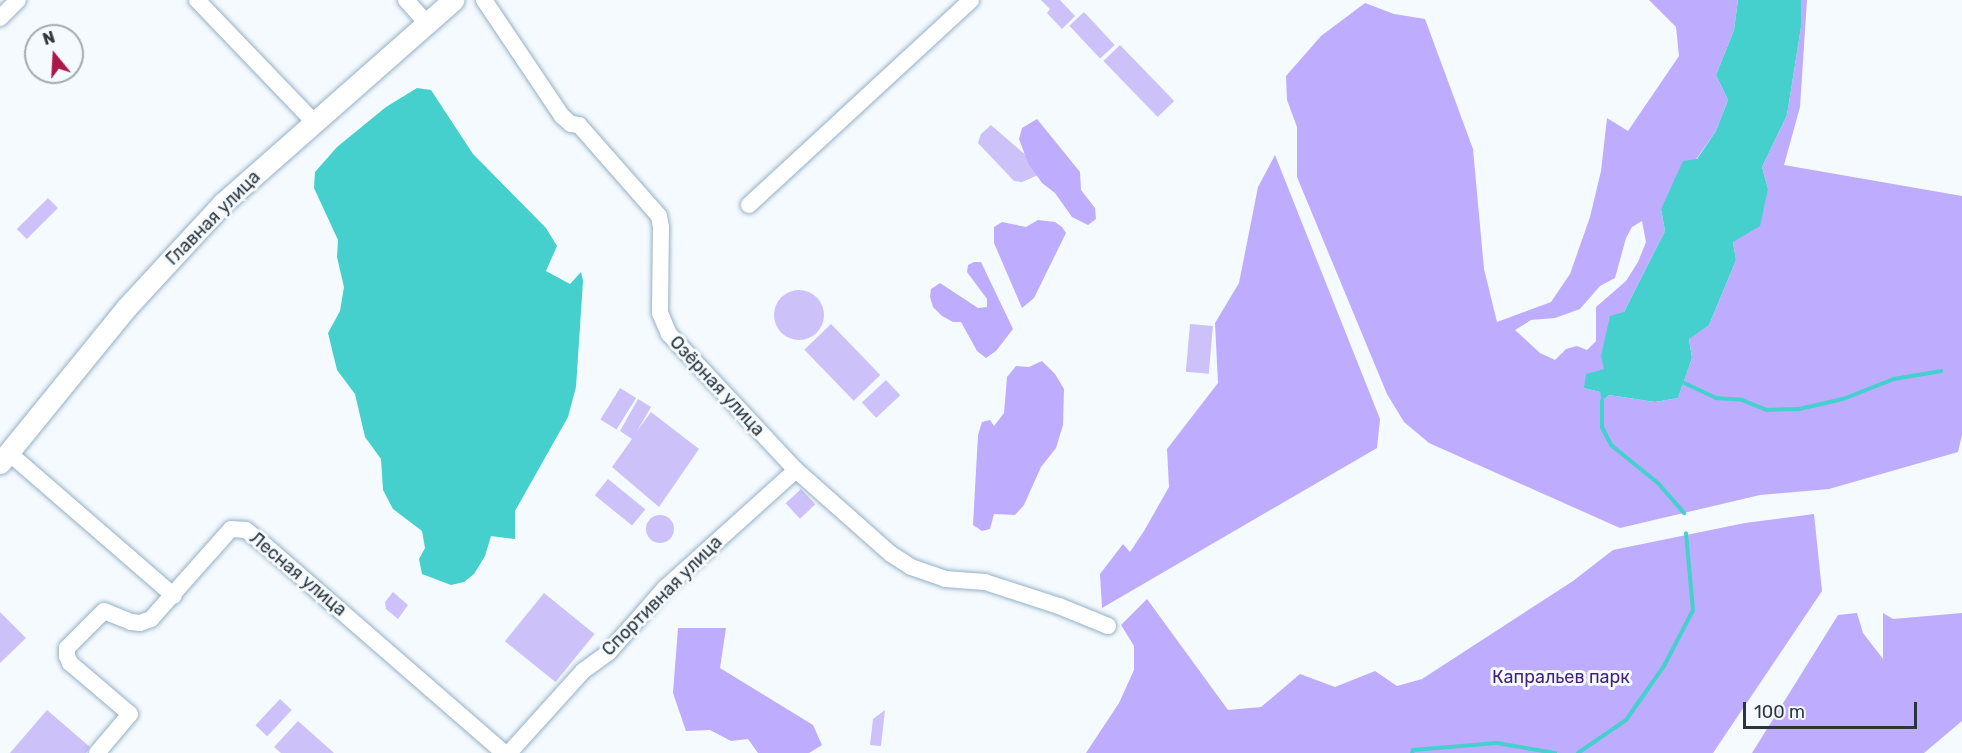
<!DOCTYPE html>
<meta charset="utf-8">
<style>
body{margin:0}
#map{position:relative;width:1962px;height:753px;overflow:hidden;background:#f4fafe;font-family:Rubik,sans-serif}
div>[style]{position:absolute}
.green>*{inset:0;background:#ccc1f8;transform-origin:0 0}
.round{border-radius:50%}
.forest>*{inset:0;background:#beacff}
.water>*{inset:0;background:#45d0cd}
.stream>*{height:4px;margin:-2px;padding:0 2px;transform-origin:2px;border-radius:2px;background:#45d0cd}
.roads{filter:drop-shadow(0 0 2px #96b0c5) drop-shadow(0 0 2px #96b0c5)}
.minor>*{height:16px;margin:-8px;padding:0 8px;transform-origin:8px;border-radius:8px;background:#fff}
.major>*{height:21px;margin:-10.5px;padding:0 10.5px;transform-origin:10.5px;border-radius:10.5px;background:#fff}
span{translate:-50% -50%;white-space:nowrap;text-align:center;line-height:1.15;-webkit-text-stroke:6px #f4fafe;paint-order:stroke}
.street-label{font-size:18px;color:#2a353d}
.park-label{font-size:18px;color:#442380}
.north{position:absolute;left:24px;top:24px;width:60px;height:60px;box-sizing:border-box;background:#f4fafe;border:2px solid #a3abb1;border-radius:50%;rotate:342deg;font-size:16px;font-weight:700;line-height:24px;text-align:center;color:#2a353d}
.north::after{content:'';display:block;margin:auto;width:21px;height:27px;background:#ab1848;clip-path:polygon(50% 0,100% 100%,50% 72%,0 100%)}
.scale{position:absolute;left:1743px;top:702px;width:174px;height:27px;box-sizing:border-box;border:3px solid #2a353d;border-top:0;padding-left:8px;font-size:18px;line-height:21px;white-space:nowrap;color:#2a353d;-webkit-text-stroke:4px #f4fafe;paint-order:stroke}
</style>
<div id="map">
<div class="green">
<div style="clip-path:polygon(1041px 0,1060px 0,1075px 16px,1062px 29px,1047px 13px,1050px 9px)"></div>
<div style="left:1084px;top:12px;width:45px;height:20px;rotate:47deg"></div>
<div style="left:1120px;top:45px;width:78px;height:23px;rotate:46deg"></div>
<div style="clip-path:polygon(991px 125px,1045px 172px,1022px 182px,1014px 181px,978px 143px,981px 134px)"></div>
<div style="left:48px;top:198px;width:14px;height:44px;rotate:45deg"></div>
<div class="round" style="left:774px;top:290px;width:50px;height:50px"></div>
<div style="left:831px;top:324px;width:71px;height:37px;rotate:46deg"></div>
<div style="left:1190px;top:324px;width:23px;height:48px;rotate:5deg"></div>
<div style="left:886px;top:380px;width:21px;height:33px;rotate:47deg"></div>
<div style="left:620px;top:388px;width:19px;height:37px;rotate:32deg"></div>
<div style="clip-path:polygon(638px 399px,651px 407px,637px 431px,651px 412px,699px 449px,659px 507px,612px 467px,632px 439px,620px 431px)"></div>
<div style="left:608px;top:479px;width:48px;height:21px;rotate:39deg"></div>
<div style="left:801px;top:489px;width:21px;height:21px;rotate:47deg"></div>
<div class="round" style="left:646px;top:515px;width:28px;height:28px"></div>
<div style="clip-path:polygon(393px 592px,408px 605px,398px 619px,386px 609px,385px 602px)"></div>
<div style="left:544px;top:593px;width:65px;height:62px;rotate:39deg"></div>
<div style="clip-path:polygon(0 612px,26px 638px,0 663px)"></div>
<div style="left:280px;top:699px;width:16px;height:36px;rotate:43deg"></div>
<div style="clip-path:polygon(47px 710px,90px 747px,86px 753px,10px 753px)"></div>
<div style="clip-path:polygon(885px 710px,881px 746px,870px 745px,873px 719px)"></div>
<div style="clip-path:polygon(298px 721px,334px 753px,281px 753px,274px 747px)"></div>
</div>
<div class="forest">
<div style="clip-path:polygon(evenodd,1649px 0,1738px 0,1734px 30px,1716px 75px,1728px 100px,1716px 131px,1661px 209px,1665px 231px,1624px 312px,1604px 369px,1584px 388px,1600px 392px,1603px 400px,1609px 395px,1655px 402px,1678px 398px,1692px 358px,1689px 338px,1709px 325px,1736px 260px,1733px 242px,1768px 189px,1762px 167px,1787px 115px,1801px 27px,1801px 0,1807px 0,1800px 107px,1784px 165px,1962px 196px,1962px 435px,1958px 452px,1829px 489px,1760px 495px,1620px 528px,1429px 443px,1404px 422px,1387px 394px,1297px 177px,1297px 127px,1287px 100px,1286px 76px,1321px 36px,1365px 3px,1394px 14px,1425px 19px,1473px 149px,1484px 269px,1497px 322px,1551px 302px,1570px 274px,1590px 217px,1601px 171px,1607px 118px,1628px 131px,1679px 56px,1676px 27px,1649px 0,1642px 221px,1646px 242px,1638px 262px,1626px 281px,1596px 307px,1596px 341px,1587px 350px,1577px 346px,1566px 349px,1555px 360px,1540px 353px,1515px 330px,1531px 320px,1555px 318px,1580px 309px,1600px 286px,1615px 278px,1626px 238px,1632px 227px,1642px 221px)"></div>
<div style="clip-path:polygon(1037px 119px,1080px 172px,1081px 190px,1095px 208px,1096px 219px,1088px 225px,1072px 217px,1055px 193px,1042px 183px,1028px 163px,1019px 139px,1022px 128px)"></div>
<div style="clip-path:polygon(1275px 155px,1380px 419px,1377px 448px,1102px 608px,1100px 574px,1123px 544px,1130px 552px,1144px 531px,1169px 487px,1167px 449px,1218px 383px,1215px 323px,1239px 283px,1258px 187px)"></div>
<div style="clip-path:polygon(1038px 220px,1055px 222px,1062px 227px,1066px 233px,1034px 298px,1022px 308px,994px 243px,994px 227px,1002px 222px,1026px 227px)"></div>
<div style="clip-path:polygon(974px 262px,981px 262px,1013px 329px,996px 351px,986px 358px,977px 351px,961px 322px,953px 322px,942px 316px,933px 307px,930px 297px,931px 289px,940px 283px,978px 308px,987px 307px,987px 299px,967px 272px,968px 265px)"></div>
<div style="clip-path:polygon(1042px 361px,1055px 374px,1064px 389px,1063px 425px,1056px 448px,1041px 467px,1024px 505px,1015px 515px,994px 514px,990px 529px,982px 531px,973px 525px,978px 435px,982px 422px,990px 420px,994px 426px,1004px 413px,1007px 377px,1016px 366px,1029px 367px)"></div>
<div style="clip-path:polygon(1814px 514px,1822px 591px,1713px 753px,1086px 753px,1119px 703px,1134px 670px,1134px 646px,1121px 625px,1147px 599px,1228px 710px,1261px 707px,1300px 674px,1335px 687px,1375px 671px,1397px 686px,1422px 679px,1573px 581px,1613px 550px,1745px 523px)"></div>
<div style="clip-path:polygon(1857px 613px,1863px 633px,1883px 659px,1883px 613px,1893px 619px,1962px 613px,1962px 721px,1924px 753px,1752px 753px,1838px 615px)"></div>
<div style="clip-path:polygon(678px 628px,726px 628px,720px 668px,813px 725px,822px 745px,809px 753px,758px 753px,748px 739px,731px 741px,710px 730px,686px 731px,673px 693px)"></div>
</div>
<div class="water">
<div style="clip-path:polygon(1738px 0,1801px 0,1801px 27px,1787px 115px,1762px 167px,1768px 189px,1760px 226px,1733px 242px,1736px 260px,1709px 325px,1689px 339px,1692px 358px,1678px 398px,1655px 402px,1609px 395px,1602px 401px,1600px 392px,1584px 388px,1586px 374px,1604px 369px,1601px 356px,1610px 316px,1624px 312px,1665px 231px,1661px 209px,1683px 161px,1697px 159px,1716px 131px,1728px 100px,1716px 75px,1734px 30px)"></div>
<div style="clip-path:polygon(417px 88px,431px 90px,473px 154px,546px 228px,557px 246px,546px 271px,570px 284px,581px 272px,583px 281px,576px 387px,568px 417px,515px 511px,515px 539px,491px 536px,485px 556px,474px 574px,464px 582px,451px 585px,422px 574px,419px 559px,425px 548px,422px 531px,393px 509px,383px 490px,381px 459px,365px 437px,355px 394px,337px 370px,328px 333px,340px 311px,344px 287px,337px 257px,338px 240px,314px 188px,315px 172px,337px 147px,386px 107px)"></div>
</div>
<div class="stream">
<div style="left:1684px;top:383px;width:35px;rotate:25deg"></div>
<div style="left:1716px;top:398px;width:26px;rotate:4deg"></div>
<div style="left:1742px;top:400px;width:27px;rotate:22deg"></div>
<div style="left:1767px;top:410px;width:32px;rotate:-2deg"></div>
<div style="left:1799px;top:409px;width:45px;rotate:-12.8deg"></div>
<div style="left:1843px;top:399px;width:55px;rotate:-21.4deg"></div>
<div style="left:1894px;top:379px;width:48px;rotate:-9.7deg"></div>
<div style="left:1602px;top:401px;width:26px;rotate:90deg"></div>
<div style="left:1602px;top:427px;width:20px;rotate:63deg"></div>
<div style="left:1611px;top:445px;width:60px;rotate:39deg"></div>
<div style="left:1658px;top:483px;width:40px;rotate:49deg"></div>
<div style="left:1412px;top:753px;width:3px;rotate:-72deg"></div>
<div style="left:1413px;top:750px;width:84px;rotate:-4.8deg"></div>
<div style="left:1497px;top:743px;width:59px;rotate:9.8deg"></div>
<div style="left:1578px;top:753px;width:58px;rotate:-34.5deg"></div>
<div style="left:1626px;top:720px;width:66px;rotate:-54.9deg"></div>
<div style="left:1664px;top:666px;width:63px;rotate:-62.6deg"></div>
<div style="left:1693px;top:610px;width:77px;rotate:-95.2deg"></div>
</div>
<div class="roads">
<div class="minor">
<div style="left:197px;top:0;width:170px;rotate:46.2deg"></div>
<div style="left:406px;top:0;width:31px;rotate:48deg"></div>
<div style="left:484px;top:0;width:140px;rotate:56.1deg"></div>
<div style="left:562px;top:116px;width:12px;rotate:42deg"></div>
<div style="left:571px;top:124px;width:8px;rotate:7deg"></div>
<div style="left:579px;top:125px;width:121px;rotate:48.7deg"></div>
<div style="left:659px;top:216px;width:11px;rotate:80deg"></div>
<div style="left:661px;top:227px;width:86px;rotate:90.7deg"></div>
<div style="left:660px;top:313px;width:23px;rotate:67deg"></div>
<div style="left:669px;top:334px;width:186px;rotate:47deg"></div>
<div style="left:796px;top:470px;width:127px;rotate:41.5deg"></div>
<div style="left:891px;top:554px;width:24px;rotate:33deg"></div>
<div style="left:911px;top:567px;width:36px;rotate:19deg"></div>
<div style="left:945px;top:579px;width:40px;rotate:4.3deg"></div>
<div style="left:985px;top:582px;width:78px;rotate:18deg"></div>
<div style="left:1059px;top:606px;width:53px;rotate:22.2deg"></div>
<div style="left:0;top:18px;width:25px;rotate:-45deg"></div>
<div style="left:749px;top:205px;width:302px;rotate:-42.7deg"></div>
<div style="left:9px;top:453px;width:218px;rotate:40.9deg"></div>
<div style="left:97px;top:753px;width:51px;rotate:-49.8deg"></div>
<div style="left:130px;top:714px;width:79px;rotate:-139.6deg"></div>
<div style="left:70px;top:663px;width:8px;rotate:-113deg"></div>
<div style="left:67px;top:656px;width:8px;rotate:-90deg"></div>
<div style="left:67px;top:648px;width:52px;rotate:-45deg"></div>
<div style="left:104px;top:611px;width:29px;rotate:22deg"></div>
<div style="left:131px;top:622px;width:9px;rotate:6deg"></div>
<div style="left:140px;top:623px;width:12px;rotate:-20deg"></div>
<div style="left:151px;top:619px;width:120px;rotate:-48.4deg"></div>
<div style="left:231px;top:529px;width:15px;rotate:4deg"></div>
<div style="left:246px;top:530px;width:26px;rotate:39deg"></div>
<div style="left:266px;top:546px;width:315px;rotate:41deg"></div>
<div style="left:509px;top:753px;width:110px;rotate:-47.9deg"></div>
<div style="left:583px;top:671px;width:32px;rotate:-36deg"></div>
<div style="left:609px;top:652px;width:85px;rotate:-48.8deg"></div>
<div style="left:665px;top:588px;width:176px;rotate:-42deg"></div>
</div>
<div class="major">
<div style="left:0;top:463px;width:201px;rotate:-50.9deg"></div>
<div style="left:127px;top:307px;width:142px;rotate:-47.3deg"></div>
<div style="left:223px;top:203px;width:307px;rotate:-41.4deg"></div>
</div>
</div>
<div class="street-label">
<span style="left:213px;top:218px;rotate:-45deg">Главная улица</span>
<span style="left:717px;top:386px;rotate:47deg">Озёрная улица</span>
<span style="left:298px;top:574px;rotate:40deg">Лесная улица</span>
<span style="left:662px;top:596px;rotate:-45deg">Спортивная улица</span>
</div>
<div class="park-label">
<span style="left:1561px;top:677px">Капральев парк</span>
</div>
<div class="north">N</div>
<div class="scale">100 m</div>
</div>
